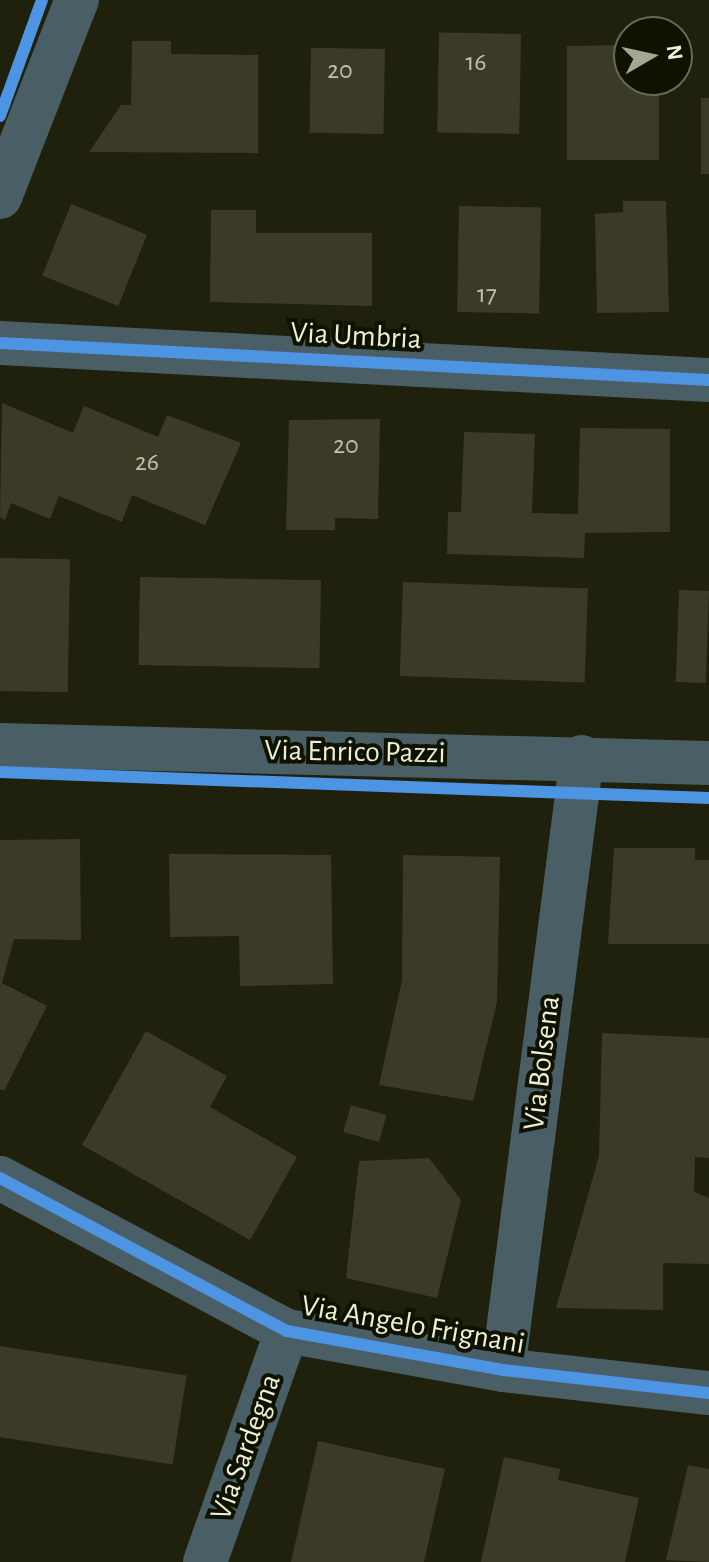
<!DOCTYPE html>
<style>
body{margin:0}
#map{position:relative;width:709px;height:1562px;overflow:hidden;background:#1f210c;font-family:"Alegreya Sans",sans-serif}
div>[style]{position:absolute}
.building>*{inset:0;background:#3b3a26;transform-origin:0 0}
.minor>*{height:44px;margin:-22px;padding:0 22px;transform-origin:22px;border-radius:22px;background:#4a5e66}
.cycleway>*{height:12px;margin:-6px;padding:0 6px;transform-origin:6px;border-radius:6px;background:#4d94e3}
span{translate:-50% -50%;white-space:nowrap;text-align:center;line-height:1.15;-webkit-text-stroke:8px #0f1101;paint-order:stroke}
.number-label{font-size:26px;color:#bfc3a9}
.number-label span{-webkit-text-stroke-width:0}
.street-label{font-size:30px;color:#ebf1d5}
.north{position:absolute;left:613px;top:16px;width:80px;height:80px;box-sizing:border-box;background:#0f1101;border:2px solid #676b56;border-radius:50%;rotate:81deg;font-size:22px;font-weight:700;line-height:32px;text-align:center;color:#ebf1d5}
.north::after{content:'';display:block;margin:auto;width:28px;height:36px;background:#a4a88f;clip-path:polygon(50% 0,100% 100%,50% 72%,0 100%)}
</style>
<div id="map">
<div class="building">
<div style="left:521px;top:34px;width:100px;height:82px;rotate:91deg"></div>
<div style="clip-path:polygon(132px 41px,171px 41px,171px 54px,258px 55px,258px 153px,89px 152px,121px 105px,131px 105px)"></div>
<div style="clip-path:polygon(629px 45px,629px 80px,659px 80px,659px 160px,567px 160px,567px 46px)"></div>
<div style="left:385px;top:49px;width:85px;height:74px;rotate:91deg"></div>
<div style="left:701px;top:98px;width:8px;height:76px"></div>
<div style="clip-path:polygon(623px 201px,666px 201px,669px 312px,597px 313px,595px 214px,623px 212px)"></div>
<div style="left:71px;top:204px;width:82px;height:77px;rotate:22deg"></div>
<div style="left:459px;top:206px;width:82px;height:106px;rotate:1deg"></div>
<div style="clip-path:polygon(211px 210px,256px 210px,256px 233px,372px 233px,372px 306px,210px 302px)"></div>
<div style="clip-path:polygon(2px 403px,73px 433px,84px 406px,158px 437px,167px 415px,241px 443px,205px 525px,132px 495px,122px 522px,59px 496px,50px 519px,11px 503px,5px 520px,0 517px)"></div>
<div style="clip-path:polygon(380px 419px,378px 519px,335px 518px,335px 530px,286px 530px,289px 420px)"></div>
<div style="clip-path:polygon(580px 428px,670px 429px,670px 532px,585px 533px,584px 558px,447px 554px,448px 512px,461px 512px,464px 432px,535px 434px,532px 513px,578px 514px)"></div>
<div style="left:0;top:558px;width:70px;height:133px;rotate:1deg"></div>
<div style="left:140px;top:577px;width:181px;height:88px;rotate:1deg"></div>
<div style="left:403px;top:582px;width:185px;height:94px;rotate:2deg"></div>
<div style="left:679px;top:590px;width:30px;height:92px;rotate:2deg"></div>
<div style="clip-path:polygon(80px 839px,81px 940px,14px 939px,2px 983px,47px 1006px,4px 1091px,0 1089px,0 840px)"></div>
<div style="clip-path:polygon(614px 848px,695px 848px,695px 860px,709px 860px,709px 944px,608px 944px)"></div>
<div style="clip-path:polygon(169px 854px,331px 855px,333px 984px,240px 986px,239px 936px,170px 937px)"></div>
<div style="clip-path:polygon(403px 855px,500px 857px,497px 1002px,473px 1101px,379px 1085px,402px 980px)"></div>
<div style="clip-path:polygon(146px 1031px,227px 1076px,210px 1107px,297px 1157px,250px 1240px,82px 1145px)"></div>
<div style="clip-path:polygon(602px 1033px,709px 1038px,709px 1158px,695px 1157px,694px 1192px,709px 1198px,709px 1264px,663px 1263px,663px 1310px,556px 1308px,599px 1156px)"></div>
<div style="left:351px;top:1105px;width:37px;height:28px;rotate:16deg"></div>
<div style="clip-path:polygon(429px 1158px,461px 1200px,437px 1298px,346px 1278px,359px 1161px)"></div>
<div style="left:0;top:1346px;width:189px;height:90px;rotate:9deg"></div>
<div style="clip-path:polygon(318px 1441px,445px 1469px,424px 1562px,291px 1562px)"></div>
<div style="clip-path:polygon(504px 1457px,560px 1469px,558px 1480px,639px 1498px,625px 1562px,481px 1562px)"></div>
<div style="clip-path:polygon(688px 1465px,709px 1469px,709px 1562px,666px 1560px)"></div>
</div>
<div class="minor">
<div style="left:0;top:197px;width:212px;rotate:-68.7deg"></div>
<div style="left:0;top:343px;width:710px;rotate:2.99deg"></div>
<div style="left:0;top:745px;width:709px;rotate:1.45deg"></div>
<div style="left:0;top:1178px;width:325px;rotate:28.1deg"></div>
<div style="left:287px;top:1331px;width:219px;rotate:10.2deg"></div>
<div style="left:503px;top:1370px;width:207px;rotate:6.4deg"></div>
<div style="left:503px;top:1370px;width:618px;rotate:-82.66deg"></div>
<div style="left:205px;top:1562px;width:245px;rotate:-70.5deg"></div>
</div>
<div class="cycleway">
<div style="left:0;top:116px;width:123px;rotate:-70.1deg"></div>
<div style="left:0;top:343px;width:710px;rotate:2.99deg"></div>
<div style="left:0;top:772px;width:709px;rotate:2.1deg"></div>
<div style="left:0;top:1178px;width:325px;rotate:28.1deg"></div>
<div style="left:287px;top:1331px;width:219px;rotate:10.2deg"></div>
<div style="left:503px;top:1370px;width:207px;rotate:6.4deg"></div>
</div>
<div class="number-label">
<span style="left:476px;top:63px">16</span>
<span style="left:340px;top:71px">20</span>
<span style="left:487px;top:295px">17</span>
<span style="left:346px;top:446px">20</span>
<span style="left:147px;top:463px">26</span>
</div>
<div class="street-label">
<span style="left:356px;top:336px;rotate:3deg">Via Umbria</span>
<span style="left:355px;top:752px;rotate:1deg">Via Enrico Pazzi</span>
<span style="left:542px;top:1063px;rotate:-83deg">Via Bolsena</span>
<span style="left:413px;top:1325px;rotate:10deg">Via Angelo Frignani</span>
<span style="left:246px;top:1447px;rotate:-70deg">Via Sardegna</span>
</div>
<div class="north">N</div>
</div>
